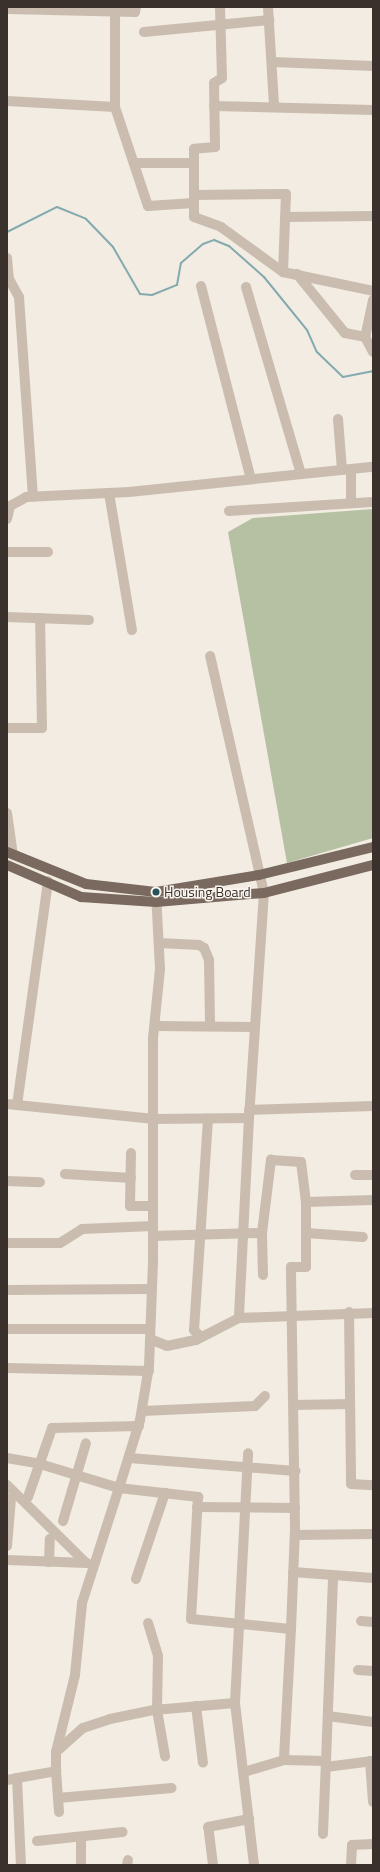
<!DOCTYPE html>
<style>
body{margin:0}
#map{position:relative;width:380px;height:1872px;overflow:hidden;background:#f2ece2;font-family:"Titillium Web",sans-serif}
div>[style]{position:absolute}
.green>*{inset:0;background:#b6c1a3}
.stream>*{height:2px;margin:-1px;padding:0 1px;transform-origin:1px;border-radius:1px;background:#83aaae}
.minor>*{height:10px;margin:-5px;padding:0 5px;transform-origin:5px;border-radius:5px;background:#cabdaf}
.major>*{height:10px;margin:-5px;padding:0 5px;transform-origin:5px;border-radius:5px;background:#7a695f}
.dots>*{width:11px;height:11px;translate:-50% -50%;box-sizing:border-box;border:2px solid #faf5ef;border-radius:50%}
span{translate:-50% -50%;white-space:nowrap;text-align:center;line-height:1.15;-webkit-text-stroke:3px #faf5ef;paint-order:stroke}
.poi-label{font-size:14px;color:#3a312c}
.left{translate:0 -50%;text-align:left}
.frame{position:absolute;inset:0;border:8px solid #3a312c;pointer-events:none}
</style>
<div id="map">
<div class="green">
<div style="clip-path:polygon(373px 509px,373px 838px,287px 863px,228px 532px,253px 518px)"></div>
</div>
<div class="stream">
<div style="left:7px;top:232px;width:56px;rotate:-26.6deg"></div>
<div style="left:57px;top:207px;width:31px;rotate:22deg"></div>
<div style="left:86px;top:219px;width:39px;rotate:46deg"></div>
<div style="left:113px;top:247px;width:54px;rotate:60.1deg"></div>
<div style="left:140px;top:294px;width:12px;rotate:5deg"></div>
<div style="left:152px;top:295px;width:27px;rotate:-22deg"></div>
<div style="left:177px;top:285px;width:22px;rotate:-80deg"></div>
<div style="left:181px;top:263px;width:29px;rotate:-41deg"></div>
<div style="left:203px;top:244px;width:12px;rotate:-20deg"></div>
<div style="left:214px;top:240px;width:16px;rotate:22deg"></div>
<div style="left:229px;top:246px;width:47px;rotate:41.5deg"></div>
<div style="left:264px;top:277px;width:68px;rotate:50.9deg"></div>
<div style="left:307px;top:330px;width:24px;rotate:66deg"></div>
<div style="left:317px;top:352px;width:36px;rotate:44deg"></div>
<div style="left:343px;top:377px;width:31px;rotate:-11deg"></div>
</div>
<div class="minor">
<div style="left:220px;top:7px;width:71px;rotate:88.4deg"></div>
<div style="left:222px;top:78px;width:9px;rotate:148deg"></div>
<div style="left:214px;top:83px;width:64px;rotate:89.1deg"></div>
<div style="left:215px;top:147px;width:21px;rotate:175deg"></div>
<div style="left:194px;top:149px;width:68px;rotate:90deg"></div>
<div style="left:194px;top:217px;width:29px;rotate:20deg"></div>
<div style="left:221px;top:227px;width:77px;rotate:36deg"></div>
<div style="left:283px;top:272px;width:92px;rotate:11.9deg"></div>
<div style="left:268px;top:7px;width:99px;rotate:86.5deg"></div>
<div style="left:7px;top:9px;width:128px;rotate:1.3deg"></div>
<div style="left:135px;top:12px;width:5px;rotate:-79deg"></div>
<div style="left:144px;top:32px;width:126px;rotate:-5.5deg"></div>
<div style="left:273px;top:62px;width:100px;rotate:2.3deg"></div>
<div style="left:7px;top:101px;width:108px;rotate:3.2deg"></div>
<div style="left:115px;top:107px;width:104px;rotate:71.6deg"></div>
<div style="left:148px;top:206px;width:46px;rotate:-3.7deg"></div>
<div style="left:214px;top:106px;width:159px;rotate:1.4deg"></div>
<div style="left:115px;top:107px;width:96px;rotate:-90deg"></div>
<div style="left:134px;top:163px;width:60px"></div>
<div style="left:194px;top:195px;width:92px;rotate:-0.6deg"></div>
<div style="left:286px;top:194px;width:78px;rotate:92.2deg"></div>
<div style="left:285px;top:217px;width:88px;rotate:-0.7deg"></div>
<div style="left:7px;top:258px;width:21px;rotate:85deg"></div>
<div style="left:9px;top:279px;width:21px;rotate:61deg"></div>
<div style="left:19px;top:297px;width:200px;rotate:86deg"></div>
<div style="left:297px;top:274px;width:76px;rotate:50.9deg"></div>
<div style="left:345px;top:333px;width:20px;rotate:11deg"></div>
<div style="left:201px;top:286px;width:199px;rotate:75.5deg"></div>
<div style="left:246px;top:287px;width:195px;rotate:73.6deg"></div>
<div style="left:373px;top:300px;width:38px;rotate:102deg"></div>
<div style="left:365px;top:337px;width:17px;rotate:62deg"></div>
<div style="left:338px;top:419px;width:51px;rotate:85.5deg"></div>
<div style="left:351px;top:469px;width:34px;rotate:90deg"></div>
<div style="left:109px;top:493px;width:139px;rotate:80.5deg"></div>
<div style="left:229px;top:511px;width:144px;rotate:-3.6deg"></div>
<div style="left:7px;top:519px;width:13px;rotate:-77deg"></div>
<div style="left:10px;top:506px;width:18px;rotate:-29deg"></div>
<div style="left:26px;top:497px;width:103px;rotate:-2.8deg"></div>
<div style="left:129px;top:492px;width:245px;rotate:-5.9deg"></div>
<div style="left:7px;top:552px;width:41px"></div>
<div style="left:7px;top:617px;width:82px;rotate:2.1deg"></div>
<div style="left:7px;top:728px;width:35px"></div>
<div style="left:42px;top:728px;width:110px;rotate:-91deg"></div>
<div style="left:7px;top:813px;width:42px;rotate:81.9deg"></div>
<div style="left:159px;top:943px;width:40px;rotate:2.9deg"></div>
<div style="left:199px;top:945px;width:6px;rotate:31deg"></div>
<div style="left:204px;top:948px;width:13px;rotate:67deg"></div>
<div style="left:209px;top:960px;width:66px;rotate:89.1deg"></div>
<div style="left:155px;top:1026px;width:98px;rotate:0.6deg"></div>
<div style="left:7px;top:1104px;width:148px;rotate:5.8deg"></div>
<div style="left:154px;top:1119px;width:95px;rotate:-0.6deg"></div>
<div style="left:249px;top:1118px;width:225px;rotate:-86.2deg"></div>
<div style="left:264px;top:893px;width:243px;rotate:-102.8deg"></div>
<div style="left:17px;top:1105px;width:226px;rotate:-82.1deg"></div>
<div style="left:249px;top:1110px;width:124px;rotate:-1.8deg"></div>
<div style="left:249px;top:1118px;width:200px;rotate:92.9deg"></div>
<div style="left:239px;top:1318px;width:134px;rotate:-2.1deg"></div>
<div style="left:131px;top:1153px;width:53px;rotate:91.1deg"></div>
<div style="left:130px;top:1206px;width:23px"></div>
<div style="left:65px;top:1174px;width:66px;rotate:3.5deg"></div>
<div style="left:355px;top:1175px;width:18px"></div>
<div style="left:7px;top:1181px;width:33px;rotate:2deg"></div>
<div style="left:306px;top:1233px;width:57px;rotate:4deg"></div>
<div style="left:153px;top:1236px;width:109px;rotate:-1.6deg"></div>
<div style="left:7px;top:1243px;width:53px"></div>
<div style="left:60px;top:1243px;width:26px;rotate:-32deg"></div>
<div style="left:82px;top:1229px;width:71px;rotate:-2.4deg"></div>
<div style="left:263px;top:1275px;width:42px;rotate:-91.4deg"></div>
<div style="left:262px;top:1233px;width:74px;rotate:-83deg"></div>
<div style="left:271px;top:1160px;width:30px;rotate:4deg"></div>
<div style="left:301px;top:1162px;width:40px;rotate:82.9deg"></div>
<div style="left:306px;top:1202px;width:67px;rotate:-1.7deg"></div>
<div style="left:7px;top:1290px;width:145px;rotate:-0.4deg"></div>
<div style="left:349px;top:1312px;width:172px;rotate:89.3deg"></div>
<div style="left:351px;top:1484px;width:22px;rotate:3deg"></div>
<div style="left:7px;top:1329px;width:143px"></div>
<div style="left:201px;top:1337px;width:10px;rotate:-135deg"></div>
<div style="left:194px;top:1330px;width:212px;rotate:-86.2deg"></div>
<div style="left:150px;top:1339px;width:18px;rotate:22deg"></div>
<div style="left:167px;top:1346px;width:30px;rotate:-12deg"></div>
<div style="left:196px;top:1340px;width:48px;rotate:-27.1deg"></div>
<div style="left:7px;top:1368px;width:142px;rotate:1.2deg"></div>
<div style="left:294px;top:1405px;width:56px;rotate:-1deg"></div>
<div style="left:142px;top:1411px;width:113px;rotate:-2.5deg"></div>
<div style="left:255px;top:1406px;width:14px;rotate:-45deg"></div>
<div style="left:7px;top:1458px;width:34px;rotate:10deg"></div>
<div style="left:40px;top:1464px;width:83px;rotate:16.9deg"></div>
<div style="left:119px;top:1488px;width:71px;rotate:-72.8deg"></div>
<div style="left:140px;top:1420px;width:55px;rotate:-80.5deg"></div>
<div style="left:149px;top:1366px;width:106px;rotate:-87.8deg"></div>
<div style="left:153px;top:1260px;width:222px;rotate:-90deg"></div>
<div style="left:153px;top:1038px;width:69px;rotate:-84.2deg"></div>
<div style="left:160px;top:969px;width:76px;rotate:-93deg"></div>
<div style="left:129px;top:1458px;width:167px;rotate:4.5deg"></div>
<div style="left:7px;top:1485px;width:111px;rotate:44.6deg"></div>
<div style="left:28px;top:1497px;width:73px;rotate:-70.8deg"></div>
<div style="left:52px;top:1428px;width:87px;rotate:-1.3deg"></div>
<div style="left:197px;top:1507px;width:98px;rotate:0.6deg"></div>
<div style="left:63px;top:1521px;width:81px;rotate:-73.6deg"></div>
<div style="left:295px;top:1535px;width:78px;rotate:-0.7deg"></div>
<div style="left:7px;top:1546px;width:48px;rotate:-85.2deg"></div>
<div style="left:7px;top:1560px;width:80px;rotate:2.1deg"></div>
<div style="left:49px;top:1562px;width:23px;rotate:-88deg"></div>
<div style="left:293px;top:1572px;width:80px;rotate:4.3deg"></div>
<div style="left:136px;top:1579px;width:91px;rotate:-71.4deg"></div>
<div style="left:361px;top:1621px;width:12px;rotate:5deg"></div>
<div style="left:148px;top:1623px;width:34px;rotate:73deg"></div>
<div style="left:158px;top:1656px;width:54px;rotate:91.1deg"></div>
<div style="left:157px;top:1710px;width:47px;rotate:80.1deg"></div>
<div style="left:291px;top:1629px;width:101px;rotate:-87.7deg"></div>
<div style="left:295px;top:1528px;width:261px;rotate:-90.9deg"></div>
<div style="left:291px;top:1267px;width:15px"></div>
<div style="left:306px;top:1267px;width:65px;rotate:-90deg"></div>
<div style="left:358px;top:1670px;width:15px;rotate:4deg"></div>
<div style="left:235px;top:1703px;width:250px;rotate:-87deg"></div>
<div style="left:196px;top:1706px;width:57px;rotate:83deg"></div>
<div style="left:328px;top:1716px;width:45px;rotate:7.6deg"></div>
<div style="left:56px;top:1752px;width:36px;rotate:-42deg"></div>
<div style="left:83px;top:1728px;width:28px;rotate:-18deg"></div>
<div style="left:110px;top:1719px;width:45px;rotate:-11.6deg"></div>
<div style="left:154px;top:1710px;width:81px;rotate:-4.9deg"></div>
<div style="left:235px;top:1703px;width:163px;rotate:83.3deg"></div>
<div style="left:326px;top:1761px;width:185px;rotate:-87.8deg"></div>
<div style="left:370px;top:1761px;width:41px;rotate:85.8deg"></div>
<div style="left:326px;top:1767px;width:47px;rotate:-7.3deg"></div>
<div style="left:56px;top:1771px;width:41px;rotate:85.8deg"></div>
<div style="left:244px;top:1772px;width:42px;rotate:-16.7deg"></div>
<div style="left:17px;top:1778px;width:40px;rotate:-10deg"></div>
<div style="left:56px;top:1771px;width:19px;rotate:-90deg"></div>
<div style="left:56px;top:1752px;width:79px;rotate:-76.1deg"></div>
<div style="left:75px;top:1675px;width:72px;rotate:-84.4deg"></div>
<div style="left:82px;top:1603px;width:121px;rotate:-72.2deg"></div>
<div style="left:119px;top:1488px;width:80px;rotate:6.5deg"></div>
<div style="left:198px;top:1497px;width:122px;rotate:93.3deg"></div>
<div style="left:191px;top:1619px;width:100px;rotate:5.7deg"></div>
<div style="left:291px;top:1629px;width:131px;rotate:93.1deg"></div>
<div style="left:284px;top:1760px;width:42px;rotate:1.4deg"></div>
<div style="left:326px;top:1761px;width:73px;rotate:92.4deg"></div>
<div style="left:7px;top:1780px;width:10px;rotate:-11deg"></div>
<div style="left:17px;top:1778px;width:87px;rotate:87.4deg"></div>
<div style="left:58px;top:1798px;width:114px;rotate:-5deg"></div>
<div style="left:81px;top:1838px;width:27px;rotate:90deg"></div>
<div style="left:37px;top:1841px;width:86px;rotate:-6deg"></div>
<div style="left:127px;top:1865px;width:5px;rotate:-79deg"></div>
<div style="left:213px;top:1865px;width:38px;rotate:-97deg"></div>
<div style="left:208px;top:1827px;width:42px;rotate:-11deg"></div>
<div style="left:351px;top:1865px;width:20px;rotate:-87deg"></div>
<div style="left:352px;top:1845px;width:21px;rotate:-3deg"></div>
</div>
<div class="major">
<div style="left:7px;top:852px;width:85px;rotate:22.1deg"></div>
<div style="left:86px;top:884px;width:70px;rotate:6.5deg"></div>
<div style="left:156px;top:892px;width:104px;rotate:-9.4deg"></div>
<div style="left:259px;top:875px;width:117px;rotate:-13.8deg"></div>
<div style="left:7px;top:865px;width:81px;rotate:23.4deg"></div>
<div style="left:81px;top:897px;width:75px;rotate:3.8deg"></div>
<div style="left:156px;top:902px;width:108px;rotate:-4.8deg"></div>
<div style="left:264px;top:893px;width:113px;rotate:-14.4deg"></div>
</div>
<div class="dots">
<div style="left:156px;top:892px;background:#245359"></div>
</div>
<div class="poi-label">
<span class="left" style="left:164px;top:892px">Housing Board</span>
</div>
<div class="frame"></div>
</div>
